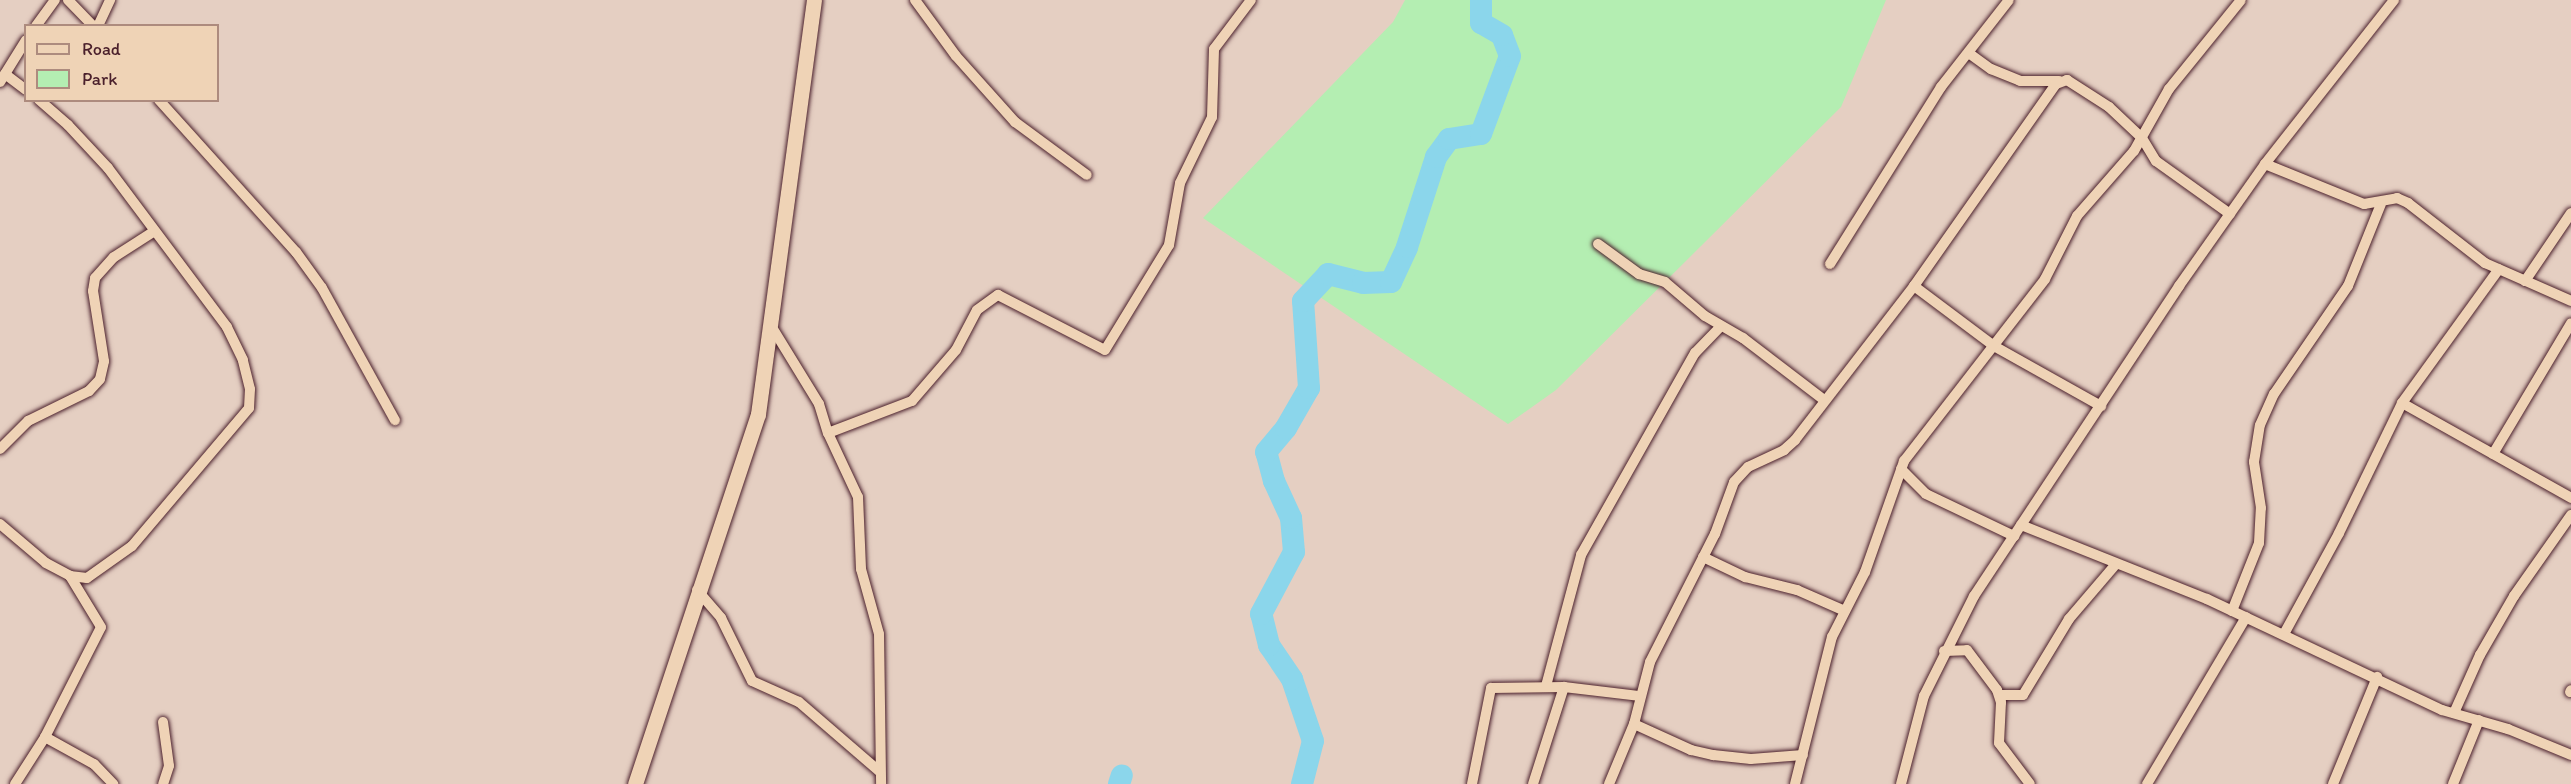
<!DOCTYPE html>
<style>
body{margin:0}
#map{position:relative;width:2571px;height:784px;overflow:hidden;background:#e5cfc2;font-family:Itim,sans-serif}
div>[style]{position:absolute}
.green>*{inset:0;background:#b4eeb2}
.river>*{height:22px;margin:-11px;padding:0 11px;transform-origin:11px;border-radius:11px;background:#8bd6eb}
.roads{filter:drop-shadow(0 0 2px #4a1f2b) drop-shadow(0 0 2px #4a1f2b)}
.street>*{height:10px;margin:-5px;padding:0 5px;transform-origin:5px;border-radius:5px;background:#efd3b6}
.secondary>*{height:15px;margin:-7.5px;padding:0 7.5px;transform-origin:7.5px;border-radius:7.5px;background:#efd3b6}
span{translate:-50% -50%;white-space:nowrap;text-align:center;line-height:1.15;-webkit-text-stroke:4.5px #efd3b6;paint-order:stroke}
.legend{position:absolute;left:24px;top:24px;width:195px;height:78px;box-sizing:border-box;background:#efd3b6;border:2px solid #ad8b7e;margin:0;padding:8px 10px;list-style:none;font-size:18px;color:#4a1f2b}
.legend li{display:flex;align-items:center;gap:12px;height:30px}
.legend b{width:30px;border:2px solid #ad8b7e}
</style>
<div id="map">
<div class="green">
<div style="clip-path:polygon(1405px 0,1886px 0,1841px 107px,1556px 390px,1508px 424px,1203px 218px,1393px 22px)"></div>
</div>
<div class="river">
<div style="left:1119px;top:784px;width:9px;rotate:-72deg"></div>
<div style="left:1302px;top:784px;width:44px;rotate:-75.7deg"></div>
<div style="left:1313px;top:741px;width:65px;rotate:-108.7deg"></div>
<div style="left:1292px;top:679px;width:41px;rotate:-124.1deg"></div>
<div style="left:1269px;top:645px;width:32px;rotate:-104deg"></div>
<div style="left:1261px;top:614px;width:70px;rotate:-62deg"></div>
<div style="left:1294px;top:552px;width:34px;rotate:-95deg"></div>
<div style="left:1291px;top:518px;width:41px;rotate:-114.7deg"></div>
<div style="left:1274px;top:481px;width:30px;rotate:-105deg"></div>
<div style="left:1266px;top:452px;width:31px;rotate:-50deg"></div>
<div style="left:1286px;top:428px;width:46px;rotate:-60.1deg"></div>
<div style="left:1309px;top:388px;width:87px;rotate:-93.9deg"></div>
<div style="left:1303px;top:301px;width:37px;rotate:-47deg"></div>
<div style="left:1328px;top:274px;width:36px;rotate:14deg"></div>
<div style="left:1363px;top:283px;width:28px;rotate:-2deg"></div>
<div style="left:1391px;top:282px;width:38px;rotate:-65deg"></div>
<div style="left:1407px;top:247px;width:95px;rotate:-72.1deg"></div>
<div style="left:1436px;top:157px;width:22px;rotate:-54deg"></div>
<div style="left:1449px;top:139px;width:32px;rotate:-9deg"></div>
<div style="left:1481px;top:134px;width:83px;rotate:-69.6deg"></div>
<div style="left:1510px;top:56px;width:22px;rotate:-111deg"></div>
<div style="left:1502px;top:35px;width:24px;rotate:-150deg"></div>
<div style="left:1481px;top:23px;width:23px;rotate:-90deg"></div>
</div>
<div class="roads">
<div class="street">
<div style="left:68px;top:0;width:36px;rotate:46deg"></div>
<div style="left:915px;top:0;width:69px;rotate:53.8deg"></div>
<div style="left:956px;top:56px;width:89px;rotate:48.2deg"></div>
<div style="left:1015px;top:122px;width:89px;rotate:36.4deg"></div>
<div style="left:36px;top:26px;width:32px;rotate:-54deg"></div>
<div style="left:98px;top:26px;width:29px;rotate:-65deg"></div>
<div style="left:1970px;top:54px;width:26px;rotate:36deg"></div>
<div style="left:1991px;top:69px;width:31px;rotate:22deg"></div>
<div style="left:2020px;top:81px;width:39px"></div>
<div style="left:5px;top:74px;width:26px;rotate:37deg"></div>
<div style="left:0;top:82px;width:49px;rotate:-58.2deg"></div>
<div style="left:159px;top:100px;width:205px;rotate:48deg"></div>
<div style="left:296px;top:252px;width:44px;rotate:54.2deg"></div>
<div style="left:322px;top:288px;width:151px;rotate:61.1deg"></div>
<div style="left:2265px;top:164px;width:107px;rotate:22deg"></div>
<div style="left:2364px;top:204px;width:34px;rotate:-10deg"></div>
<div style="left:2397px;top:198px;width:12px;rotate:24deg"></div>
<div style="left:2408px;top:203px;width:98px;rotate:37.9deg"></div>
<div style="left:2485px;top:263px;width:94px;rotate:23.8deg"></div>
<div style="left:1598px;top:244px;width:51px;rotate:36.2deg"></div>
<div style="left:1639px;top:274px;width:27px;rotate:17deg"></div>
<div style="left:1665px;top:282px;width:52px;rotate:40.4deg"></div>
<div style="left:1705px;top:316px;width:44px;rotate:30.1deg"></div>
<div style="left:1743px;top:338px;width:102px;rotate:37.4deg"></div>
<div style="left:1830px;top:264px;width:209px;rotate:-57.9deg"></div>
<div style="left:1941px;top:87px;width:110px;rotate:-52deg"></div>
<div style="left:2525px;top:281px;width:82px;rotate:-55.9deg"></div>
<div style="left:1914px;top:286px;width:100px;rotate:36.9deg"></div>
<div style="left:1994px;top:346px;width:123px;rotate:29.3deg"></div>
<div style="left:770px;top:324px;width:94px;rotate:58.5deg"></div>
<div style="left:819px;top:404px;width:30px;rotate:73deg"></div>
<div style="left:828px;top:433px;width:71px;rotate:64.9deg"></div>
<div style="left:858px;top:497px;width:72px;rotate:87.6deg"></div>
<div style="left:861px;top:569px;width:67px;rotate:74.5deg"></div>
<div style="left:879px;top:634px;width:150px;rotate:89.2deg"></div>
<div style="left:2402px;top:403px;width:194px;rotate:29.3deg"></div>
<div style="left:828px;top:433px;width:90px;rotate:-20.9deg"></div>
<div style="left:912px;top:401px;width:67px;rotate:-49.2deg"></div>
<div style="left:956px;top:350px;width:45px;rotate:-62.3deg"></div>
<div style="left:977px;top:310px;width:26px;rotate:-36deg"></div>
<div style="left:998px;top:295px;width:120px;rotate:27.2deg"></div>
<div style="left:1105px;top:350px;width:123px;rotate:-58.6deg"></div>
<div style="left:1169px;top:245px;width:63px;rotate:-79.9deg"></div>
<div style="left:1180px;top:183px;width:73px;rotate:-64.1deg"></div>
<div style="left:1212px;top:117px;width:68px;rotate:-88.3deg"></div>
<div style="left:1214px;top:49px;width:61px;rotate:-52.9deg"></div>
<div style="left:0;top:449px;width:40px;rotate:-45deg"></div>
<div style="left:28px;top:421px;width:68px;rotate:-26.2deg"></div>
<div style="left:89px;top:391px;width:16px;rotate:-47deg"></div>
<div style="left:100px;top:379px;width:18px;rotate:-77deg"></div>
<div style="left:104px;top:361px;width:71px;rotate:-98.9deg"></div>
<div style="left:93px;top:291px;width:13px;rotate:-81deg"></div>
<div style="left:95px;top:278px;width:28px;rotate:-48deg"></div>
<div style="left:114px;top:257px;width:46px;rotate:-32.7deg"></div>
<div style="left:2493px;top:454px;width:152px;rotate:-59.2deg"></div>
<div style="left:1901px;top:469px;width:35px;rotate:45deg"></div>
<div style="left:1926px;top:494px;width:98px;rotate:25.5deg"></div>
<div style="left:0;top:524px;width:60px;rotate:40.3deg"></div>
<div style="left:46px;top:563px;width:27px;rotate:28deg"></div>
<div style="left:70px;top:576px;width:17px;rotate:7deg"></div>
<div style="left:87px;top:578px;width:55px;rotate:-35.4deg"></div>
<div style="left:132px;top:546px;width:181px;rotate:-49.7deg"></div>
<div style="left:249px;top:408px;width:19px;rotate:-87deg"></div>
<div style="left:250px;top:389px;width:30px;rotate:-104deg"></div>
<div style="left:243px;top:360px;width:37px;rotate:-116deg"></div>
<div style="left:227px;top:327px;width:199px;rotate:-126.8deg"></div>
<div style="left:108px;top:168px;width:59px;rotate:-132.9deg"></div>
<div style="left:68px;top:125px;width:38px;rotate:-139deg"></div>
<div style="left:2021px;top:525px;width:200px;rotate:21.7deg"></div>
<div style="left:2207px;top:599px;width:260px;rotate:25.3deg"></div>
<div style="left:2442px;top:710px;width:69px;rotate:16.1deg"></div>
<div style="left:2508px;top:729px;width:68px;rotate:22.4deg"></div>
<div style="left:1703px;top:557px;width:47px;rotate:25.5deg"></div>
<div style="left:1745px;top:577px;width:54px;rotate:14deg"></div>
<div style="left:1797px;top:590px;width:52px;rotate:23.6deg"></div>
<div style="left:697px;top:590px;width:37px;rotate:49deg"></div>
<div style="left:721px;top:618px;width:70px;rotate:63.8deg"></div>
<div style="left:752px;top:681px;width:51px;rotate:24.1deg"></div>
<div style="left:799px;top:702px;width:106px;rotate:40.8deg"></div>
<div style="left:2232px;top:611px;width:73px;rotate:-68.3deg"></div>
<div style="left:2259px;top:543px;width:35px;rotate:-87deg"></div>
<div style="left:2261px;top:508px;width:47px;rotate:-98.7deg"></div>
<div style="left:2254px;top:462px;width:37px;rotate:-81deg"></div>
<div style="left:2260px;top:425px;width:34px;rotate:-66deg"></div>
<div style="left:2274px;top:394px;width:131px;rotate:-55.6deg"></div>
<div style="left:2348px;top:286px;width:88px;rotate:-68.1deg"></div>
<div style="left:2284px;top:634px;width:115px;rotate:-61.4deg"></div>
<div style="left:2339px;top:533px;width:144px;rotate:-64.1deg"></div>
<div style="left:2402px;top:403px;width:165px;rotate:-54.1deg"></div>
<div style="left:1944px;top:651px;width:23px;rotate:-2deg"></div>
<div style="left:1967px;top:650px;width:50px;rotate:53.1deg"></div>
<div style="left:1997px;top:690px;width:13px;rotate:72deg"></div>
<div style="left:2001px;top:702px;width:41px;rotate:92.8deg"></div>
<div style="left:1999px;top:743px;width:51px;rotate:52.9deg"></div>
<div style="left:1546px;top:686px;width:136px;rotate:-75deg"></div>
<div style="left:1581px;top:555px;width:232px;rotate:-60.6deg"></div>
<div style="left:1695px;top:353px;width:37px;rotate:-46deg"></div>
<div style="left:2570px;top:692px;width:2px;rotate:-63deg"></div>
<div style="left:2000px;top:695px;width:23px"></div>
<div style="left:2023px;top:695px;width:89px;rotate:-58.8deg"></div>
<div style="left:2069px;top:619px;width:72px;rotate:-49.5deg"></div>
<div style="left:2454px;top:713px;width:64px;rotate:-65.9deg"></div>
<div style="left:2480px;top:655px;width:68px;rotate:-60deg"></div>
<div style="left:2514px;top:596px;width:99px;rotate:-54.9deg"></div>
<div style="left:163px;top:722px;width:44px;rotate:82.2deg"></div>
<div style="left:169px;top:766px;width:19px;rotate:108deg"></div>
<div style="left:1634px;top:724px;width:63px;rotate:24.5deg"></div>
<div style="left:1691px;top:750px;width:23px;rotate:13deg"></div>
<div style="left:1713px;top:755px;width:38px;rotate:6deg"></div>
<div style="left:1751px;top:759px;width:52px;rotate:-4.4deg"></div>
<div style="left:45px;top:737px;width:56px;rotate:28.9deg"></div>
<div style="left:94px;top:764px;width:28px;rotate:46deg"></div>
<div style="left:15px;top:784px;width:56px;rotate:-57.4deg"></div>
<div style="left:45px;top:737px;width:123px;rotate:-63deg"></div>
<div style="left:101px;top:627px;width:60px;rotate:-121.3deg"></div>
<div style="left:1472px;top:784px;width:98px;rotate:-78.8deg"></div>
<div style="left:1491px;top:688px;width:73px;rotate:-0.8deg"></div>
<div style="left:1564px;top:687px;width:77px;rotate:6.8deg"></div>
<div style="left:1533px;top:784px;width:102px;rotate:-72.3deg"></div>
<div style="left:1609px;top:784px;width:65px;rotate:-67.4deg"></div>
<div style="left:1634px;top:724px;width:64px;rotate:-75.5deg"></div>
<div style="left:1650px;top:662px;width:144px;rotate:-63.1deg"></div>
<div style="left:1715px;top:534px;width:55px;rotate:-69.9deg"></div>
<div style="left:1734px;top:482px;width:21px;rotate:-47deg"></div>
<div style="left:1748px;top:467px;width:40px;rotate:-25deg"></div>
<div style="left:1784px;top:450px;width:15px;rotate:-42deg"></div>
<div style="left:1795px;top:440px;width:195px;rotate:-52.3deg"></div>
<div style="left:1914px;top:286px;width:247px;rotate:-54.9deg"></div>
<div style="left:2056px;top:84px;width:12px;rotate:-20deg"></div>
<div style="left:2067px;top:80px;width:50px;rotate:32.7deg"></div>
<div style="left:2109px;top:107px;width:45px;rotate:43.2deg"></div>
<div style="left:2142px;top:138px;width:27px;rotate:59deg"></div>
<div style="left:2156px;top:161px;width:91px;rotate:35.6deg"></div>
<div style="left:1795px;top:784px;width:152px;rotate:-75.9deg"></div>
<div style="left:1832px;top:637px;width:73px;rotate:-63.1deg"></div>
<div style="left:1865px;top:572px;width:118px;rotate:-70.6deg"></div>
<div style="left:1904px;top:461px;width:230px;rotate:-52.2deg"></div>
<div style="left:2045px;top:279px;width:71px;rotate:-63.1deg"></div>
<div style="left:2077px;top:216px;width:86px;rotate:-48.8deg"></div>
<div style="left:2134px;top:151px;width:71px;rotate:-60.6deg"></div>
<div style="left:2169px;top:89px;width:114px;rotate:-51deg"></div>
<div style="left:1901px;top:784px;width:91px;rotate:-75.4deg"></div>
<div style="left:1924px;top:696px;width:112px;rotate:-63.4deg"></div>
<div style="left:1974px;top:596px;width:372px;rotate:-56.5deg"></div>
<div style="left:2179px;top:286px;width:149px;rotate:-54.8deg"></div>
<div style="left:2265px;top:164px;width:209px;rotate:-51.8deg"></div>
<div style="left:2147px;top:784px;width:194px;rotate:-59.3deg"></div>
<div style="left:2333px;top:784px;width:116px;rotate:-67.6deg"></div>
<div style="left:2453px;top:784px;width:69px;rotate:-67.9deg"></div>
</div>
<div class="secondary">
<div style="left:635px;top:784px;width:390px;rotate:-71.6deg"></div>
<div style="left:758px;top:414px;width:418px;rotate:-82.3deg"></div>
</div>
</div>
<ul class="legend">
<li><b style="height:8px;background:#efd3b6"></b>Road</li>
<li><b style="height:16px;background:#b4eeb2"></b>Park</li>
</ul>
</div>
